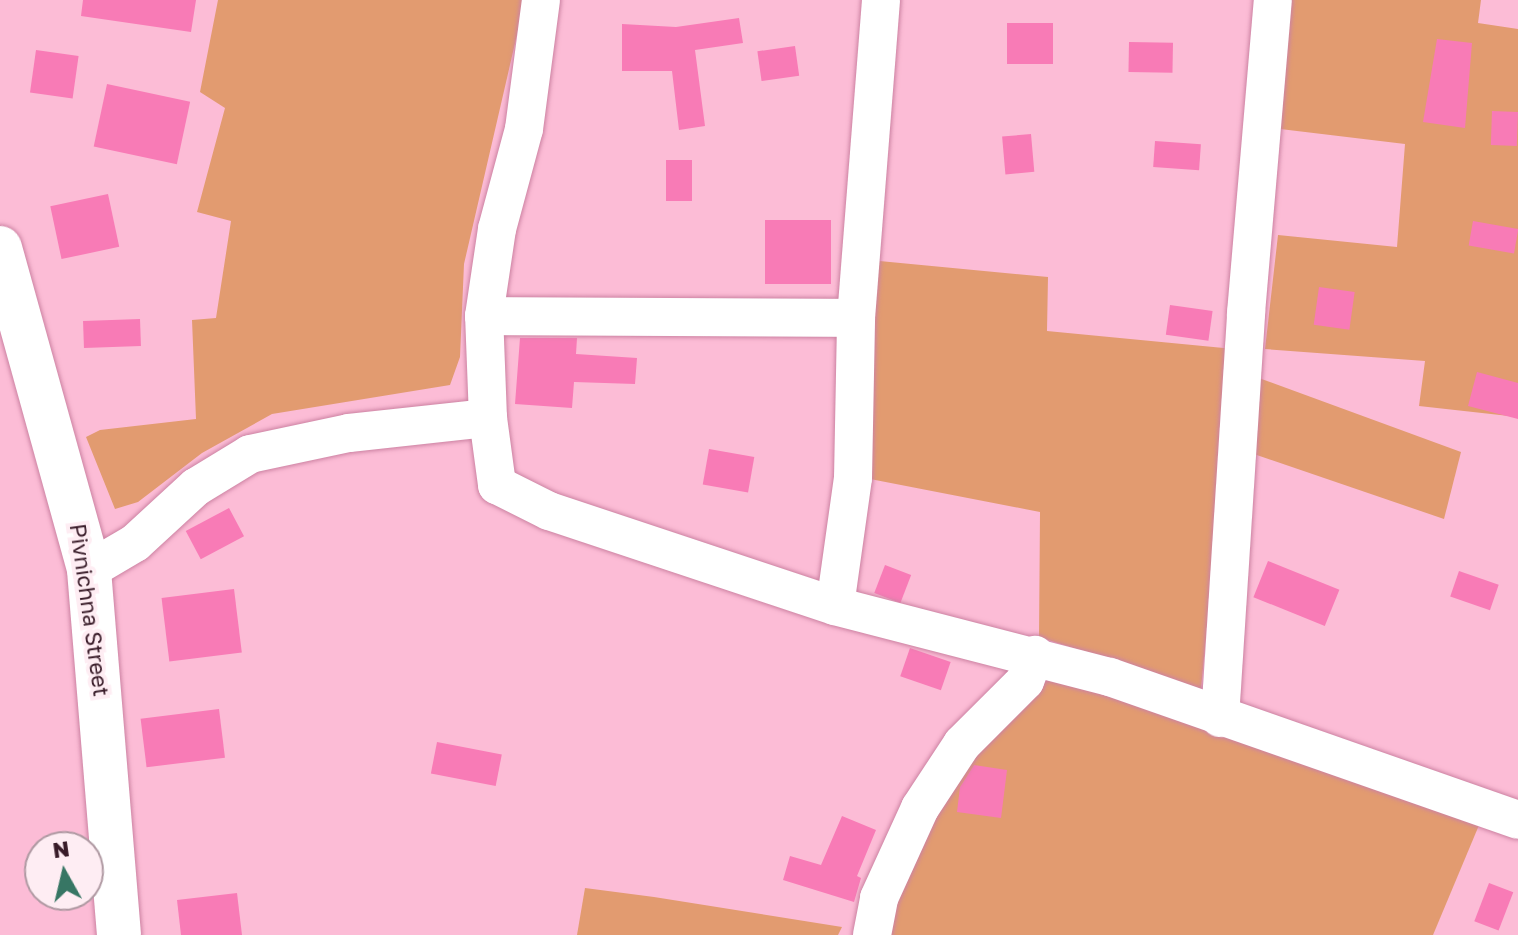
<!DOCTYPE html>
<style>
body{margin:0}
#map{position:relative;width:1518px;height:935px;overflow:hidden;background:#fcbcd6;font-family:"Golos Text",sans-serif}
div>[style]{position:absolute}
.green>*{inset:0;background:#e29b70}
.building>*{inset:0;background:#f87bb6;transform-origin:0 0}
.roads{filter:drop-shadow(0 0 2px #cc82a2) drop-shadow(0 0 2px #cc82a2)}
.street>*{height:38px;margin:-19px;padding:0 19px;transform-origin:19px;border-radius:19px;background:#fff}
.secondary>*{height:44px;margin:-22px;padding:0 22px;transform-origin:22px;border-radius:22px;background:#fff}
span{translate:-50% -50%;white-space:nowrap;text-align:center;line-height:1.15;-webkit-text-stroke:8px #feedf3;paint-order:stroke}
.street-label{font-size:22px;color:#381b28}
.north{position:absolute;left:24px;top:831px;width:80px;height:80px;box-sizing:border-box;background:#feedf3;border:2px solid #af99a2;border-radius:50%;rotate:352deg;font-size:22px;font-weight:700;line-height:32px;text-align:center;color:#381b28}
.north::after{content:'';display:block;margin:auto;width:28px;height:36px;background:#377664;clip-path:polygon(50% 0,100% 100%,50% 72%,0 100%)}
</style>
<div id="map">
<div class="green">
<div style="clip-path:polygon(218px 0,525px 0,464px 264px,460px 357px,450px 385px,272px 414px,202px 453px,138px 502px,115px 509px,86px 437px,100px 430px,196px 419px,192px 320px,216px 318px,231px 221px,197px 212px,225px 108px,200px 92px)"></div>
<div style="clip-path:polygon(1286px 0,1481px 0,1478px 23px,1518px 29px,1518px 417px,1419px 406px,1425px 361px,1265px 349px,1278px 235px,1397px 247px,1405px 144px,1272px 128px)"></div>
<div style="clip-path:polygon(869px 260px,1048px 277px,1047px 331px,1234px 349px,1201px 689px,1039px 637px,1040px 512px,865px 478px)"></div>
<div style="clip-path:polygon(1256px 377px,1461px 452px,1444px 519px,1248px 452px)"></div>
<div style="clip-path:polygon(1050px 676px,1482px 818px,1433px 935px,882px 935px,944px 788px,988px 735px)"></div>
<div style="clip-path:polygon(585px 888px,654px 897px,842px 927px,838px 935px,577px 935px)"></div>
</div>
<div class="building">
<div style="clip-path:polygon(83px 0,196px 0,191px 32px,81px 16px)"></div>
<div style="clip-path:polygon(739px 18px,743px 43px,695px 50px,705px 126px,679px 130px,672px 71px,622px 71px,622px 24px,676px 27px)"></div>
<div style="left:1053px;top:23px;width:41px;height:46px;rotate:90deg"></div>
<div style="clip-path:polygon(1437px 39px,1472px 43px,1465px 128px,1423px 122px)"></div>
<div style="left:1129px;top:42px;width:44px;height:30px;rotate:1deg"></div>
<div style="left:795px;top:46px;width:30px;height:38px;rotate:82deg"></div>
<div style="left:36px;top:50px;width:43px;height:43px;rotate:8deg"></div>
<div style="left:107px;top:84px;width:85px;height:64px;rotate:12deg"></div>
<div style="left:1492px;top:111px;width:26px;height:34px;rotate:2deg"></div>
<div style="left:1031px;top:134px;width:38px;height:29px;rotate:85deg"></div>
<div style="left:1155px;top:141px;width:46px;height:26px;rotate:4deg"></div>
<div style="left:666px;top:160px;width:26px;height:41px"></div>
<div style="left:108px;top:194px;width:54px;height:59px;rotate:78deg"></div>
<div style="left:831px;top:220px;width:64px;height:66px;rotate:90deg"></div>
<div style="left:1473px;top:221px;width:46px;height:25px;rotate:10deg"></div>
<div style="left:1319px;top:287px;width:36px;height:38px;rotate:8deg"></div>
<div style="left:1170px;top:305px;width:43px;height:30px;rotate:8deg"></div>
<div style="left:140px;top:319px;width:27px;height:57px;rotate:88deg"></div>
<div style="clip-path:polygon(520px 338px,577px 338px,576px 354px,637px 358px,635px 384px,574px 382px,572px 408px,515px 404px)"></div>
<div style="clip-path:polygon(1477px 372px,1518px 383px,1518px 419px,1468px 406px)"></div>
<div style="left:709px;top:449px;width:46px;height:36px;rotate:10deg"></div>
<div style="left:229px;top:508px;width:32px;height:49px;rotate:62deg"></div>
<div style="left:1268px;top:561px;width:77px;height:39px;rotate:22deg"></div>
<div style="left:885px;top:565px;width:28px;height:30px;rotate:21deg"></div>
<div style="left:1459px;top:571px;width:42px;height:27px;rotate:19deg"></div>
<div style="left:234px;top:589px;width:64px;height:73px;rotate:83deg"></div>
<div style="left:910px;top:648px;width:43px;height:30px;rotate:19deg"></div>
<div style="left:219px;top:709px;width:49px;height:79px;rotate:83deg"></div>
<div style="left:437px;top:742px;width:66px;height:32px;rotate:11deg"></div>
<div style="clip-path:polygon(974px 765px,1007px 770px,1001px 818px,957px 812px,960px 787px)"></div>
<div style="clip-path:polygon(842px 816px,876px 830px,857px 876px,861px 878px,854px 902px,783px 880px,790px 856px,821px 865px)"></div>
<div style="left:1489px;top:883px;width:26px;height:41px;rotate:21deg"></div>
<div style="clip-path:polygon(237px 893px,242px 935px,181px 935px,177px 900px)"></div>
</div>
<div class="roads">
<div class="street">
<div style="left:484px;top:316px;width:372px;rotate:0.3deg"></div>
<div style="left:488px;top:418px;width:68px;rotate:82.3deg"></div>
<div style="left:497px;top:485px;width:58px;rotate:26.6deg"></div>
<div style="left:549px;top:511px;width:301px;rotate:18.4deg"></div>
<div style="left:835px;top:606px;width:284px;rotate:14.5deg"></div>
<div style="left:1110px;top:677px;width:432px;rotate:19.3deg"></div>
<div style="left:89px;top:570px;width:53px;rotate:-30.4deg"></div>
<div style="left:135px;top:543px;width:83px;rotate:-42.6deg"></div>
<div style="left:196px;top:487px;width:63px;rotate:-31.4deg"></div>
<div style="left:250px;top:454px;width:101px;rotate:-12deg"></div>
<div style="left:349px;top:433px;width:140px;rotate:-6.2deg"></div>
<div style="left:488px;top:418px;width:102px;rotate:-92.2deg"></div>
<div style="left:484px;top:316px;width:88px;rotate:-81.5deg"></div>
<div style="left:497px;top:229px;width:104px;rotate:-74.9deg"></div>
<div style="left:524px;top:129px;width:130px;rotate:-82.5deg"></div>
<div style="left:835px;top:606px;width:129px;rotate:-82deg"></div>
<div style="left:853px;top:478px;width:160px;rotate:-88.9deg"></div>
<div style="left:856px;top:318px;width:319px;rotate:-85.5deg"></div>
<div style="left:1220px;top:718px;width:406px;rotate:-86.3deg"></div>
<div style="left:1246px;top:313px;width:314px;rotate:-85.1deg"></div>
<div style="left:872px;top:935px;width:38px;rotate:-79deg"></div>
<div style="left:879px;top:898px;width:99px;rotate:-65.5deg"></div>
<div style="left:920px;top:808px;width:77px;rotate:-56.7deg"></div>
<div style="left:962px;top:744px;width:89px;rotate:-45deg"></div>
<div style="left:1025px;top:681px;width:28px;rotate:-69deg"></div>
</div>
<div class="secondary">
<div style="left:0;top:248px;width:334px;rotate:74.5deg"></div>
<div style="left:89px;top:570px;width:366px;rotate:85.3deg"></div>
</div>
</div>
<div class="street-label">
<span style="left:90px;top:610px;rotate:82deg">Pivnichna Street</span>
</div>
<div class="north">N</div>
</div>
